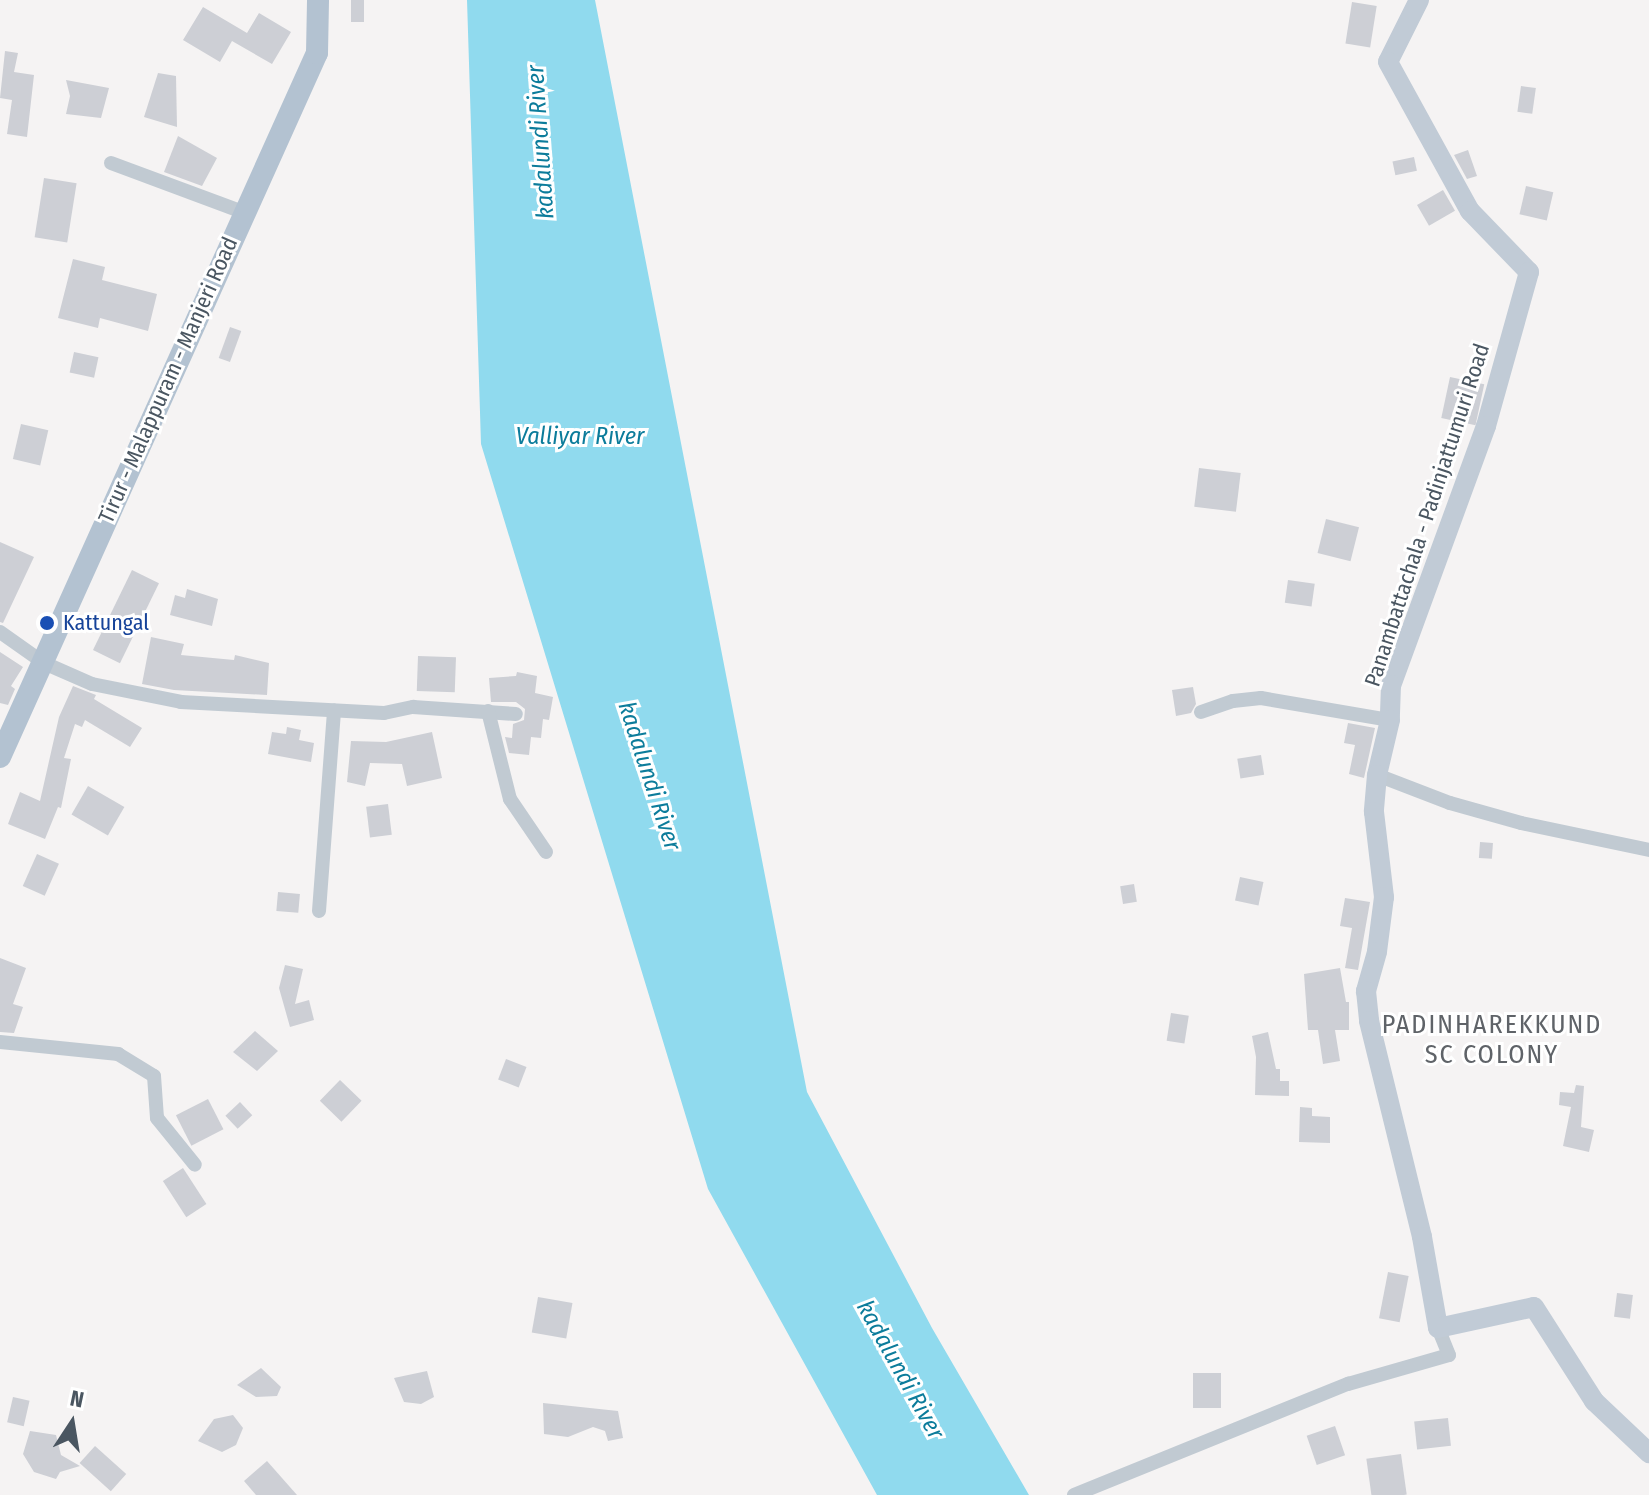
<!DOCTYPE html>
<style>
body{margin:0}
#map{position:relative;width:1649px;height:1495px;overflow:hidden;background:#f5f3f3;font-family:"Fira Sans Condensed",sans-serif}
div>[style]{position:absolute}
.water>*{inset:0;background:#90daee}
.building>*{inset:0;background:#cdcfd5;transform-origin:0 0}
.street>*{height:14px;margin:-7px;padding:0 7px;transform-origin:7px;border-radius:7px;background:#c1cad2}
.secondary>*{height:20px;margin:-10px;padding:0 10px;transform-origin:10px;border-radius:10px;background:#c1cbd6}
.primary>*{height:22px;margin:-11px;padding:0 11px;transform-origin:11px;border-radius:11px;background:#b3c2d1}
.dots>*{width:22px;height:22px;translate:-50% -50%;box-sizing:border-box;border:4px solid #fff;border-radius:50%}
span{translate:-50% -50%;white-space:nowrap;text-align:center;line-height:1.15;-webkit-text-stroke:6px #fff;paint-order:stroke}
.street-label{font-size:22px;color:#4a5661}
.transit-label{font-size:22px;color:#164399}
.left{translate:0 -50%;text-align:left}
.water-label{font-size:24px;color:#0c7c9b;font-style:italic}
.quarter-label{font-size:26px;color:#5f6368;letter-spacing:2px}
.north{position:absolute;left:32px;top:1383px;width:80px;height:80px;-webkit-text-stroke:6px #fff;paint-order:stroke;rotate:12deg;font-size:22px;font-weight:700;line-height:32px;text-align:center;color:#4a5661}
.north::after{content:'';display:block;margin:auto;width:28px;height:36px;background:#4a5661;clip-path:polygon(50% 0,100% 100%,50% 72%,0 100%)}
</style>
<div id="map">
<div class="water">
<div style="clip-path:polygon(467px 0,595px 0,807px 1092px,932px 1328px,1029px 1495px,877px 1495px,708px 1189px,481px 444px)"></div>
</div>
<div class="building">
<div style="left:351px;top:0;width:13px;height:22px"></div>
<div style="left:1352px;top:2px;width:25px;height:42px;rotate:9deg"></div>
<div style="clip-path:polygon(203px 7px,247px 33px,259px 13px,291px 32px,272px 64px,232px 41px,220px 62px,183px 40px)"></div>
<div style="clip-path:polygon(5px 51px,18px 53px,14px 72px,34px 75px,27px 137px,7px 134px,12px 100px,0 98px)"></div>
<div style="clip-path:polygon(158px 73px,176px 76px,177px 127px,144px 117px)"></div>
<div style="clip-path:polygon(66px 80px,109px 88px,101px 118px,66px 114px,70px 96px)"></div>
<div style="left:1521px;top:86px;width:15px;height:26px;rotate:8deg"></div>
<div style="clip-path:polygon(178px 136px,217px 158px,202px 186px,164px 172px)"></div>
<div style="clip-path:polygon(1468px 150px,1477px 176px,1467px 179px,1454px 155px)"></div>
<div style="left:1414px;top:157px;width:14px;height:22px;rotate:78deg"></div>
<div style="left:44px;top:178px;width:33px;height:60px;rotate:9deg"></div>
<div style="left:1526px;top:186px;width:28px;height:29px;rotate:13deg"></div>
<div style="left:1443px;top:190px;width:24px;height:30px;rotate:60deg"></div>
<div style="clip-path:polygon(73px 259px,105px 267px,102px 280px,157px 294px,148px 331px,100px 318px,98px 328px,58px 318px)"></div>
<div style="left:230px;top:327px;width:12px;height:33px;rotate:20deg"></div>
<div style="left:74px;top:352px;width:25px;height:21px;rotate:12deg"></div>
<div style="left:1450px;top:377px;width:35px;height:42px;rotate:12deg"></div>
<div style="left:21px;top:424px;width:28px;height:36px;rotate:13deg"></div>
<div style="left:1199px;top:468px;width:42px;height:39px;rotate:7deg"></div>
<div style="left:1326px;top:519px;width:34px;height:35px;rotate:14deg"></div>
<div style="clip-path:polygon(0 542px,34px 557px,3px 623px,0 622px)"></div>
<div style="left:132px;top:570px;width:30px;height:89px;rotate:26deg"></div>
<div style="left:1288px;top:580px;width:27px;height:23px;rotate:8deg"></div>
<div style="clip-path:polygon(187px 589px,218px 599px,212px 626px,170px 615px,175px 595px,185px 598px)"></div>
<div style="clip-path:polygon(151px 637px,184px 644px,181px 655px,234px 660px,235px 655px,269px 663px,267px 695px,174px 690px,142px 684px)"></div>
<div style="clip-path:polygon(0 652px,23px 667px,11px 686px,15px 689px,8px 705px,0 703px)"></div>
<div style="left:418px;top:656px;width:38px;height:35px;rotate:2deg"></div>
<div style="clip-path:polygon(517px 672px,537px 676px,535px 693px,553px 697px,549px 720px,543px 719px,541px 738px,531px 737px,529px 755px,509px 753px,505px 737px,512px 738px,513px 724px,524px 720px,525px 709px,516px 702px,491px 702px,489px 678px,516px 676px)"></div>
<div style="clip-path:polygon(73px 686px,96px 695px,94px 699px,142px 728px,130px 747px,85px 720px,82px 727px,75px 724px,64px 758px,71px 759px,61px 808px,58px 807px,45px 839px,8px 824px,20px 792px,40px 801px,59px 717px)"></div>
<div style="clip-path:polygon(1193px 687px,1196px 704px,1191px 713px,1176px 716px,1172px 690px)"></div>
<div style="clip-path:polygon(1348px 723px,1375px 728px,1364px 778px,1349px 774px,1355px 745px,1344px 743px)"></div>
<div style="clip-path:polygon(287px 727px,301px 730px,299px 740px,314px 743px,311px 762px,268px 754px,272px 732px,286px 734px)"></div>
<div style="clip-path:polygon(432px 732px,442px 778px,407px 786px,402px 764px,370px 763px,365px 786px,347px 782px,351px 741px,386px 742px)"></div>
<div style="left:1261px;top:755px;width:20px;height:24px;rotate:81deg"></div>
<div style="left:88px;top:786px;width:42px;height:33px;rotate:30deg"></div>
<div style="left:388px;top:804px;width:31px;height:22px;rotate:83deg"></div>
<div style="left:1480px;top:842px;width:13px;height:16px;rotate:4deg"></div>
<div style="left:37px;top:854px;width:24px;height:35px;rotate:24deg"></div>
<div style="left:1240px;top:877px;width:24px;height:24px;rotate:12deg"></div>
<div style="left:1134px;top:884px;width:18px;height:14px;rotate:81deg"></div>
<div style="left:278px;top:892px;width:22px;height:19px;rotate:5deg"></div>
<div style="clip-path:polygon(1345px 898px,1370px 902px,1358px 970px,1345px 968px,1352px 928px,1340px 926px)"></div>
<div style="clip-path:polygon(0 958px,26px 968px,13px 1004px,23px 1007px,14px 1033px,0 1032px)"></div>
<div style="clip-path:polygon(285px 965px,303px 969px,295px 1004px,309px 1000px,314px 1020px,290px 1027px,279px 988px)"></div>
<div style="clip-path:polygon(1340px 968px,1346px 1002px,1349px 1002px,1349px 1030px,1335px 1030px,1340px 1061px,1323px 1064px,1318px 1030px,1308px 1030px,1304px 974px)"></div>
<div style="left:1171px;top:1013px;width:18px;height:28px;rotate:9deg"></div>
<div style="clip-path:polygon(255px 1031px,278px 1051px,257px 1071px,233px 1052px)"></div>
<div style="clip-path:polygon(1268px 1032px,1276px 1069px,1280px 1069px,1280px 1081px,1289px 1081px,1289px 1096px,1255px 1095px,1256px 1057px,1252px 1036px)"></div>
<div style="left:506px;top:1059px;width:22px;height:22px;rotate:21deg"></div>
<div style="left:340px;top:1080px;width:30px;height:29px;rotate:44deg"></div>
<div style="clip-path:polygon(1576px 1085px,1584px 1086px,1581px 1127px,1594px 1130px,1589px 1152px,1563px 1146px,1571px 1107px,1559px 1105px,1560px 1092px,1574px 1093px)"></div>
<div style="left:208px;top:1099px;width:34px;height:36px;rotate:63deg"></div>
<div style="left:240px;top:1102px;width:18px;height:20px;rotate:47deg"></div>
<div style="clip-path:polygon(1300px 1107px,1312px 1108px,1312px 1116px,1330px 1117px,1330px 1143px,1299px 1142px)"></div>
<div style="left:183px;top:1168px;width:43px;height:24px;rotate:57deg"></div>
<div style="left:1388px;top:1272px;width:21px;height:47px;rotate:11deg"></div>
<div style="left:1617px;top:1293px;width:16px;height:24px;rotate:7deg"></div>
<div style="left:538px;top:1297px;width:35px;height:36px;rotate:10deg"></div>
<div style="clip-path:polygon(261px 1368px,281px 1387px,277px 1396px,256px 1397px,237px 1385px)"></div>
<div style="clip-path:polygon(427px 1371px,434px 1397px,421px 1404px,404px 1402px,394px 1378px)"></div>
<div style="left:1193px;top:1373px;width:28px;height:35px"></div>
<div style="left:13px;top:1397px;width:17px;height:26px;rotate:13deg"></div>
<div style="clip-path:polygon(543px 1403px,618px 1411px,623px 1438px,608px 1441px,605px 1431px,593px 1427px,568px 1437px,544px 1434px)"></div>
<div style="clip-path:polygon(233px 1415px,243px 1428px,236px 1445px,222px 1452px,198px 1441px,214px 1419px)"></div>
<div style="left:1448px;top:1418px;width:28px;height:34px;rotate:84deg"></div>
<div style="left:1335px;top:1426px;width:31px;height:30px;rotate:71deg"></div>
<div style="clip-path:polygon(30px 1431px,56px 1435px,61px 1455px,80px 1466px,60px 1472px,56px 1479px,34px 1472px,23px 1454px)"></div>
<div style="left:95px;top:1446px;width:42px;height:23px;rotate:42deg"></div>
<div style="left:1401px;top:1454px;width:41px;height:35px;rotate:82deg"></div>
<div style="clip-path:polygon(267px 1461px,297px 1495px,256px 1495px,244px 1481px)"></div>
</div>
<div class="street">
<div style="left:111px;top:163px;width:141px;rotate:20.4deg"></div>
<div style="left:0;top:632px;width:54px;rotate:35.2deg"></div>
<div style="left:44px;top:663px;width:52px;rotate:23.6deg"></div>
<div style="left:92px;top:684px;width:91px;rotate:11.4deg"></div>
<div style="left:181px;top:702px;width:203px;rotate:3.1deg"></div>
<div style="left:384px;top:713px;width:30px;rotate:-12deg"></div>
<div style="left:413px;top:707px;width:103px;rotate:3.9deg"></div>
<div style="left:488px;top:711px;width:91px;rotate:76deg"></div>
<div style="left:510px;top:799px;width:64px;rotate:55.8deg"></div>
<div style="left:1201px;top:712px;width:34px;rotate:-19deg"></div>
<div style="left:1233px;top:701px;width:28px;rotate:-6deg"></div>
<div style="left:1261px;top:698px;width:131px;rotate:9.7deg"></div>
<div style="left:1377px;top:775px;width:78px;rotate:21deg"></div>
<div style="left:1450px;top:803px;width:74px;rotate:15.7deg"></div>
<div style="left:1521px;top:823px;width:131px;rotate:11.9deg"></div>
<div style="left:319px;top:911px;width:201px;rotate:-85.7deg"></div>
<div style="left:0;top:1042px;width:119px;rotate:5.8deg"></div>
<div style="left:118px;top:1054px;width:42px;rotate:31.4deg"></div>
<div style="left:154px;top:1076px;width:42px;rotate:85.9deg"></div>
<div style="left:157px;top:1118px;width:60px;rotate:51deg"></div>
<div style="left:1074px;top:1495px;width:296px;rotate:-22.1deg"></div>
<div style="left:1348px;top:1384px;width:105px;rotate:-16deg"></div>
<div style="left:1449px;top:1355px;width:29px;rotate:-112deg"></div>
</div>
<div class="secondary">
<div style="left:1419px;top:0;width:69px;rotate:116.6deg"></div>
<div style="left:1388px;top:62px;width:170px;rotate:61.2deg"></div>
<div style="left:1470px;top:211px;width:85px;rotate:46deg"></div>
<div style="left:1529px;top:272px;width:160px;rotate:105.6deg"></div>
<div style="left:1486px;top:426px;width:276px;rotate:110.1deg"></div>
<div style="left:1391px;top:685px;width:35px;rotate:92deg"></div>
<div style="left:1390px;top:720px;width:57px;rotate:103.3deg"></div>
<div style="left:1377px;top:775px;width:37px;rotate:95deg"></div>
<div style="left:1374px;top:812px;width:86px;rotate:83.3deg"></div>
<div style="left:1384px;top:897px;width:55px;rotate:97.3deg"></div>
<div style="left:1377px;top:952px;width:41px;rotate:105.8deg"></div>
<div style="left:1366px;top:991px;width:30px;rotate:84deg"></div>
<div style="left:1369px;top:1021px;width:222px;rotate:76.2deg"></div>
<div style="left:1422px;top:1237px;width:92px;rotate:80deg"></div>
<div style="left:1438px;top:1328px;width:98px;rotate:-12.3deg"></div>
<div style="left:1534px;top:1307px;width:112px;rotate:57.4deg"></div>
<div style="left:1594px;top:1401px;width:76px;rotate:43.4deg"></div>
</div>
<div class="primary">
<div style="left:0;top:757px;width:772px;rotate:-65.76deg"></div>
<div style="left:317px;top:53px;width:53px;rotate:-88.9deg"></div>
</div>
<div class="dots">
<div style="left:47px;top:623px;background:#1a4fb4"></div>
</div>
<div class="street-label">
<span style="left:168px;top:380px;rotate:-66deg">Tirur - Malappuram - Manjeri Road</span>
<span style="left:1427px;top:515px;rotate:-72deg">Panambattachala - Padinjattumuri Road</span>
</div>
<div class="transit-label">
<span class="left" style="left:63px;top:623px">Kattungal</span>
</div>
<div class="water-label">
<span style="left:541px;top:142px;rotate:-94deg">kadalundi River</span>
<span style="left:580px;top:437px">Valliyar River</span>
<span style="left:649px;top:776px;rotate:72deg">kadalundi River</span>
<span style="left:900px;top:1370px;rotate:61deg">kadalundi River</span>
</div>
<div class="quarter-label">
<span style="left:1492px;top:1040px">PADINHAREKKUND<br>SC COLONY</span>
</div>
<div class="north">N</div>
</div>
